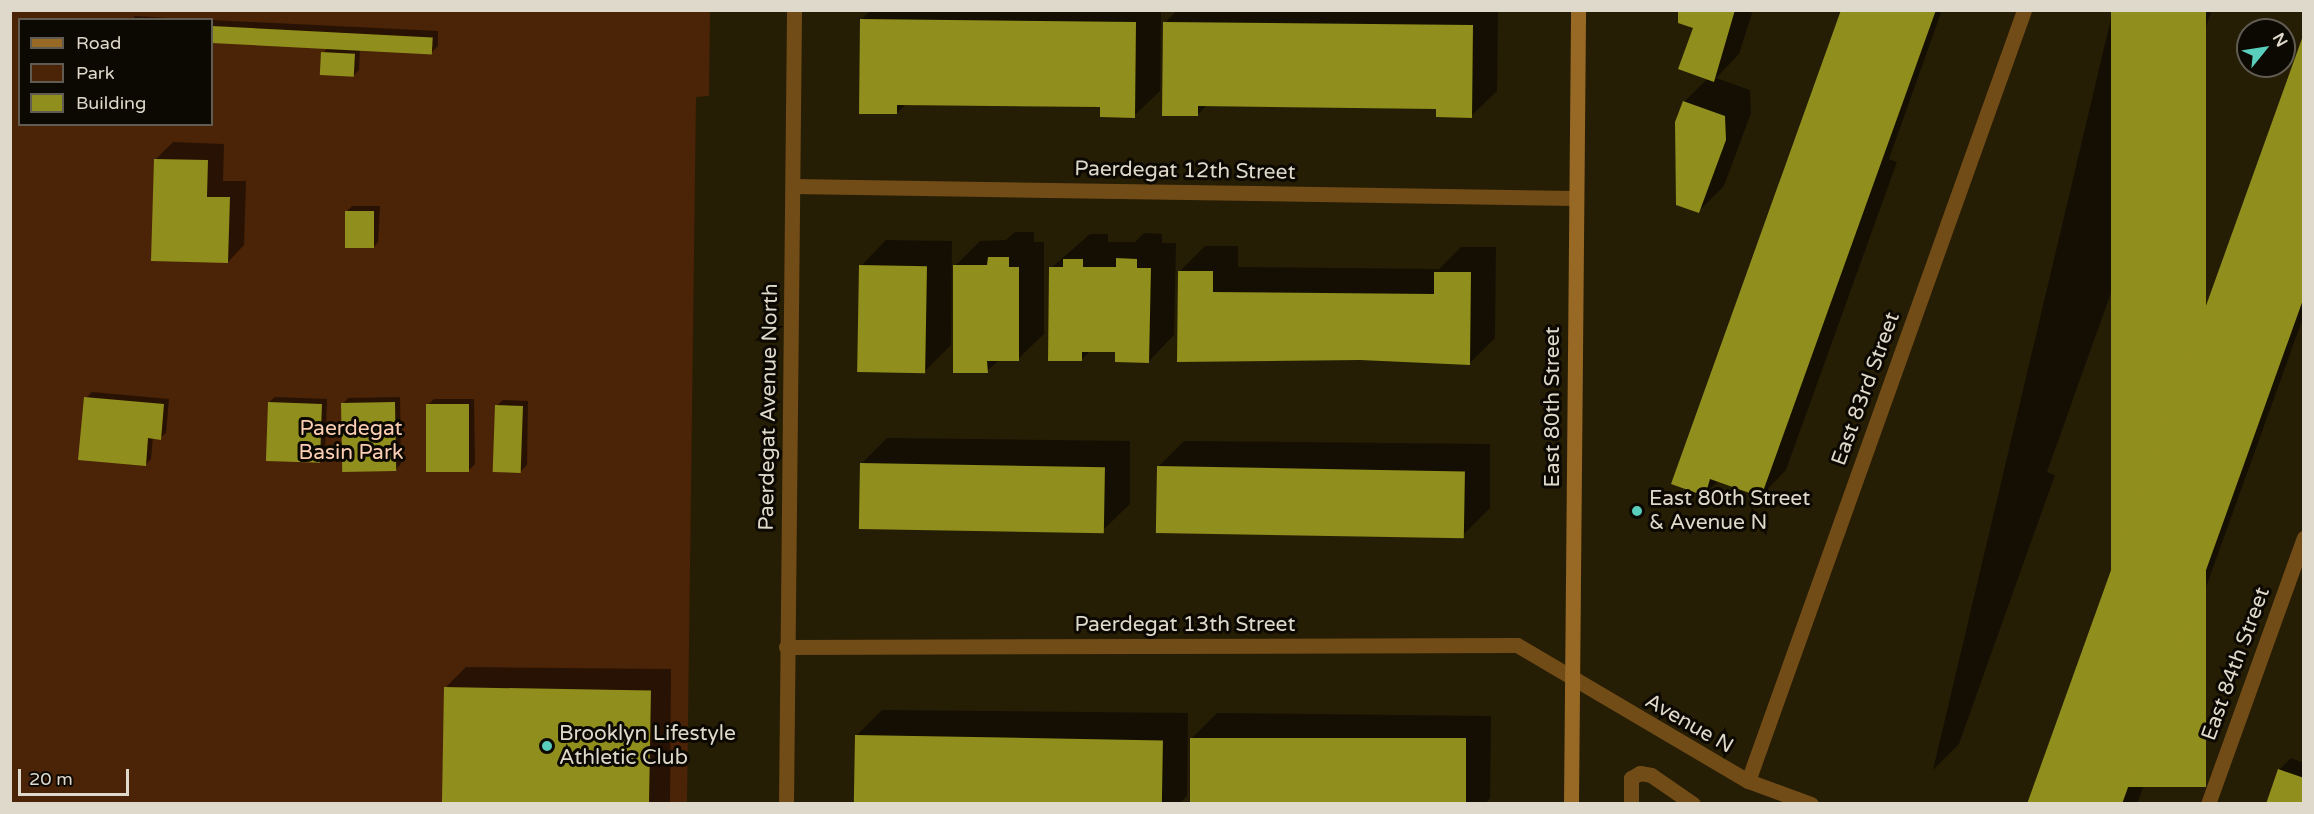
<!DOCTYPE html>
<style>
body{margin:0}
#map{position:relative;width:2314px;height:814px;overflow:hidden;background:#261d05;font-family:"Varela Round",sans-serif}
div>[style]{position:absolute}
.green>*{inset:0;background:#4b2306}
.shadow>*{inset:0;background:#0007}
.building>*{inset:0;background:#908e1c;transform-origin:0 0}
.street>*{height:15px;margin:-7.5px;padding:0 7.5px;transform-origin:7.5px;border-radius:7.5px;background:#724c17}
.secondary>*{height:15px;margin:-7.5px;padding:0 7.5px;transform-origin:7.5px;border-radius:7.5px;background:#986825}
.dots>*{width:16px;height:16px;translate:-50% -50%;box-sizing:border-box;border:3px solid #0c0802;border-radius:50%}
span{translate:-50% -50%;white-space:nowrap;text-align:center;line-height:1.15;-webkit-text-stroke:6px #0c0802;paint-order:stroke}
.street-label{font-size:21px;color:#ded9ca}
.park-label{font-size:21px;color:#fbceb3}
.poi-label{font-size:21px;color:#ded9ca}
.left{translate:0 -50%;text-align:left}
.frame{position:absolute;inset:0;border:12px solid #ded9ca;pointer-events:none}
.legend{position:absolute;left:18px;top:18px;width:195px;height:108px;box-sizing:border-box;background:#0c0802;border:2px solid #605c52;margin:0;padding:8px 10px;list-style:none;font-size:18px;color:#ded9ca}
.legend li{display:flex;align-items:center;gap:12px;height:30px}
.legend b{width:30px;border:2px solid #605c52}
.north{position:absolute;left:2236px;top:18px;width:60px;height:60px;box-sizing:border-box;background:#0c0802;border:2px solid #605c52;border-radius:50%;rotate:60deg;font-size:16px;font-weight:700;line-height:24px;text-align:center;color:#ded9ca}
.north::after{content:'';display:block;margin:auto;width:21px;height:27px;background:#5acebd;clip-path:polygon(50% 0,100% 100%,50% 72%,0 100%)}
.scale{position:absolute;left:18px;top:769px;width:111px;height:27px;box-sizing:border-box;border:3px solid #ded9ca;border-top:0;padding-left:8px;font-size:18px;line-height:21px;white-space:nowrap;color:#ded9ca;-webkit-text-stroke:4px #0c0802;paint-order:stroke}
</style>
<div id="map">
<div class="green">
<div style="clip-path:polygon(evenodd,10px 11px,710px 11px,709px 96px,696px 97px,687px 803px,11px 803px,10px 11px,20px 20px,212px 20px,212px 124px,20px 124px,20px 20px)"></div>
</div>
<div class="shadow">
<div style="clip-path:polygon(871px 10px,1161px 10px,1160px 91px,1134px 116px,1101px 105px,906px 104px,897px 113px,862px 19px)"></div>
<div style="clip-path:polygon(1177px 10px,1498px 10px,1497px 91px,1471px 116px,1437px 107px,1207px 105px,1197px 115px,1165px 23px)"></div>
<div style="clip-path:polygon(1679px 10px,1753px 10px,1739px 54px,1716px 78px,1750px 90px,1751px 113px,1724px 186px,1699px 211px,1684px 102px,1708px 78px,1695px 27px)"></div>
<div style="clip-path:polygon(1843px 10px,1942px 10px,1889px 159px,1897px 162px,1786px 470px,1761px 496px,1719px 480px,1704px 495px)"></div>
<div style="clip-path:polygon(2113px 10px,2212px 10px,2047px 472px,2055px 475px,1959px 744px,1933px 770px)"></div>
<div style="clip-path:polygon(135px 16px,198px 20px,132px 20px)"></div>
<div style="clip-path:polygon(212px 20px,438px 31px,438px 46px,432px 52px,360px 48px,359px 70px,354px 75px,323px 53px,329px 47px,212px 41px)"></div>
<div style="clip-path:polygon(2304px 37px,2304px 315px,2169px 690px,2177px 693px,2137px 804px,2029px 804px)"></div>
<div style="clip-path:polygon(173px 142px,224px 144px,223px 181px,246px 181px,244px 245px,228px 262px,156px 159px)"></div>
<div style="clip-path:polygon(352px 206px,380px 206px,378px 242px,373px 248px,346px 212px)"></div>
<div style="clip-path:polygon(1015px 232px,1034px 232px,1034px 242px,1044px 242px,1044px 334px,1018px 359px,1000px 359px,987px 371px,955px 266px,980px 241px,1006px 240px)"></div>
<div style="clip-path:polygon(1144px 233px,1162px 234px,1162px 243px,1176px 243px,1174px 335px,1149px 361px,1117px 351px,1090px 351px,1081px 360px,1051px 268px,1090px 234px,1108px 234px,1108px 242px,1135px 242px)"></div>
<div style="clip-path:polygon(886px 240px,952px 241px,951px 345px,925px 371px,861px 266px)"></div>
<div style="clip-path:polygon(1205px 246px,1238px 246px,1238px 267px,1439px 269px,1461px 247px,1496px 247px,1495px 338px,1469px 364px,1435px 359px,1179px 361px,1180px 271px)"></div>
<div style="clip-path:polygon(92px 392px,169px 399px,166px 433px,160px 438px,153px 437px,151px 459px,145px 465px,86px 398px)"></div>
<div style="clip-path:polygon(275px 397px,327px 399px,325px 456px,319px 462px,269px 402px)"></div>
<div style="clip-path:polygon(400px 397px,401px 464px,396px 469px,343px 404px,348px 398px)"></div>
<div style="clip-path:polygon(434px 399px,474px 399px,475px 464px,469px 470px,428px 405px)"></div>
<div style="clip-path:polygon(503px 400px,528px 401px,527px 465px,521px 471px,497px 405px)"></div>
<div style="clip-path:polygon(887px 438px,1130px 441px,1130px 504px,1104px 529px,861px 464px)"></div>
<div style="clip-path:polygon(1184px 441px,1490px 444px,1490px 508px,1464px 534px,1158px 467px)"></div>
<div style="clip-path:polygon(466px 667px,671px 669px,670px 804px,445px 804px,446px 687px)"></div>
<div style="clip-path:polygon(882px 710px,1188px 713px,1187px 796px,1179px 804px,856px 804px,856px 736px)"></div>
<div style="clip-path:polygon(1217px 713px,1491px 716px,1490px 798px,1485px 804px,1191px 804px,1192px 738px)"></div>
<div style="clip-path:polygon(2291px 758px,2304px 763px,2304px 804px,2279px 770px)"></div>
</div>
<div class="building">
<div style="clip-path:polygon(1678px 10px,1735px 10px,1714px 82px,1678px 69px,1693px 28px,1678px 23px)"></div>
<div style="clip-path:polygon(1841px 10px,1936px 10px,1761px 497px,1710px 479px,1705px 496px,1671px 484px)"></div>
<div style="left:2111px;top:10px;width:95px;height:777px"></div>
<div style="clip-path:polygon(860px 19px,1136px 22px,1135px 118px,1100px 117px,1100px 107px,897px 105px,897px 114px,859px 114px)"></div>
<div style="clip-path:polygon(1163px 22px,1473px 25px,1472px 118px,1436px 117px,1436px 109px,1198px 106px,1198px 116px,1162px 116px)"></div>
<div style="left:212px;top:26px;width:221px;height:17px;rotate:3deg"></div>
<div style="clip-path:polygon(2304px 33px,2304px 297px,2153px 718px,2122px 804px,2027px 804px)"></div>
<div style="left:321px;top:52px;width:34px;height:23px;rotate:3deg"></div>
<div style="clip-path:polygon(1683px 101px,1725px 116px,1726px 140px,1699px 213px,1676px 205px,1675px 122px)"></div>
<div style="clip-path:polygon(154px 159px,208px 160px,207px 197px,230px 197px,228px 263px,151px 261px)"></div>
<div style="left:345px;top:211px;width:29px;height:37px"></div>
<div style="clip-path:polygon(988px 257px,1009px 257px,1009px 267px,1019px 267px,1019px 361px,987px 361px,988px 373px,953px 373px,953px 265px,987px 265px)"></div>
<div style="clip-path:polygon(1116px 258px,1137px 259px,1137px 268px,1151px 268px,1149px 363px,1115px 362px,1115px 352px,1082px 352px,1082px 361px,1048px 361px,1049px 267px,1063px 267px,1063px 259px,1083px 259px,1083px 267px,1116px 267px)"></div>
<div style="left:859px;top:265px;width:68px;height:107px;rotate:1deg"></div>
<div style="clip-path:polygon(1178px 271px,1213px 271px,1213px 292px,1434px 294px,1434px 272px,1471px 272px,1470px 365px,1360px 360px,1177px 362px)"></div>
<div style="clip-path:polygon(84px 397px,164px 404px,161px 440px,148px 438px,146px 466px,78px 460px)"></div>
<div style="left:268px;top:402px;width:54px;height:59px;rotate:2deg"></div>
<div style="left:395px;top:402px;width:69px;height:54px;rotate:89deg"></div>
<div style="left:426px;top:404px;width:43px;height:68px"></div>
<div style="left:495px;top:405px;width:28px;height:67px;rotate:2deg"></div>
<div style="left:860px;top:463px;width:245px;height:66px;rotate:1deg"></div>
<div style="left:1157px;top:466px;width:308px;height:67px;rotate:1deg"></div>
<div style="left:444px;top:687px;width:207px;height:117px;rotate:1deg"></div>
<div style="left:855px;top:735px;width:308px;height:69px;rotate:1deg"></div>
<div style="left:1190px;top:738px;width:276px;height:66px"></div>
<div style="clip-path:polygon(2278px 769px,2304px 778px,2304px 804px,2266px 804px)"></div>
</div>
<div class="street">
<div style="left:793px;top:186px;width:783px;rotate:0.88deg"></div>
<div style="left:786px;top:647px;width:731px;rotate:-0.16deg"></div>
<div style="left:1517px;top:645px;width:268px;rotate:30.5deg"></div>
<div style="left:1748px;top:781px;width:67px;rotate:20.1deg"></div>
<div style="left:1748px;top:781px;width:819px;rotate:-70.3deg"></div>
<div style="left:786px;top:804px;width:794px;rotate:-89.42deg"></div>
<div style="left:1631px;top:804px;width:26px;rotate:-90deg"></div>
<div style="left:1631px;top:778px;width:10px;rotate:-29deg"></div>
<div style="left:1640px;top:773px;width:11px;rotate:10deg"></div>
<div style="left:1651px;top:775px;width:51px;rotate:34.6deg"></div>
<div style="left:2208px;top:804px;width:283px;rotate:-70.2deg"></div>
</div>
<div class="secondary">
<div style="left:1571px;top:804px;width:794px;rotate:-89.49deg"></div>
</div>
<div class="dots">
<div style="left:1637px;top:511px;background:#5acebd"></div>
<div style="left:547px;top:746px;background:#5acebd"></div>
</div>
<div class="street-label">
<span style="left:1185px;top:171px;rotate:1deg">Paerdegat 12th Street</span>
<span style="left:1866px;top:389px;rotate:-70deg">East 83rd Street</span>
<span style="left:769px;top:407px;rotate:-89deg">Paerdegat Avenue North</span>
<span style="left:1553px;top:407px;rotate:-90deg">East 80th Street</span>
<span style="left:1185px;top:625px">Paerdegat 13th Street</span>
<span style="left:2236px;top:664px;rotate:-70deg">East 84th Street</span>
<span style="left:1689px;top:724px;rotate:30deg">Avenue N</span>
</div>
<div class="park-label">
<span style="left:351px;top:441px">Paerdegat<br>Basin Park</span>
</div>
<div class="poi-label">
<span class="left" style="left:1649px;top:511px">East 80th Street<br>&amp; Avenue N</span>
<span class="left" style="left:559px;top:746px">Brooklyn Lifestyle<br>Athletic Club</span>
</div>
<div class="frame"></div>
<ul class="legend">
<li><b style="height:8px;background:#986825"></b>Road</li>
<li><b style="height:16px;background:#4b2306"></b>Park</li>
<li><b style="height:16px;background:#908e1c"></b>Building</li>
</ul>
<div class="north">N</div>
<div class="scale">20 m</div>
</div>
